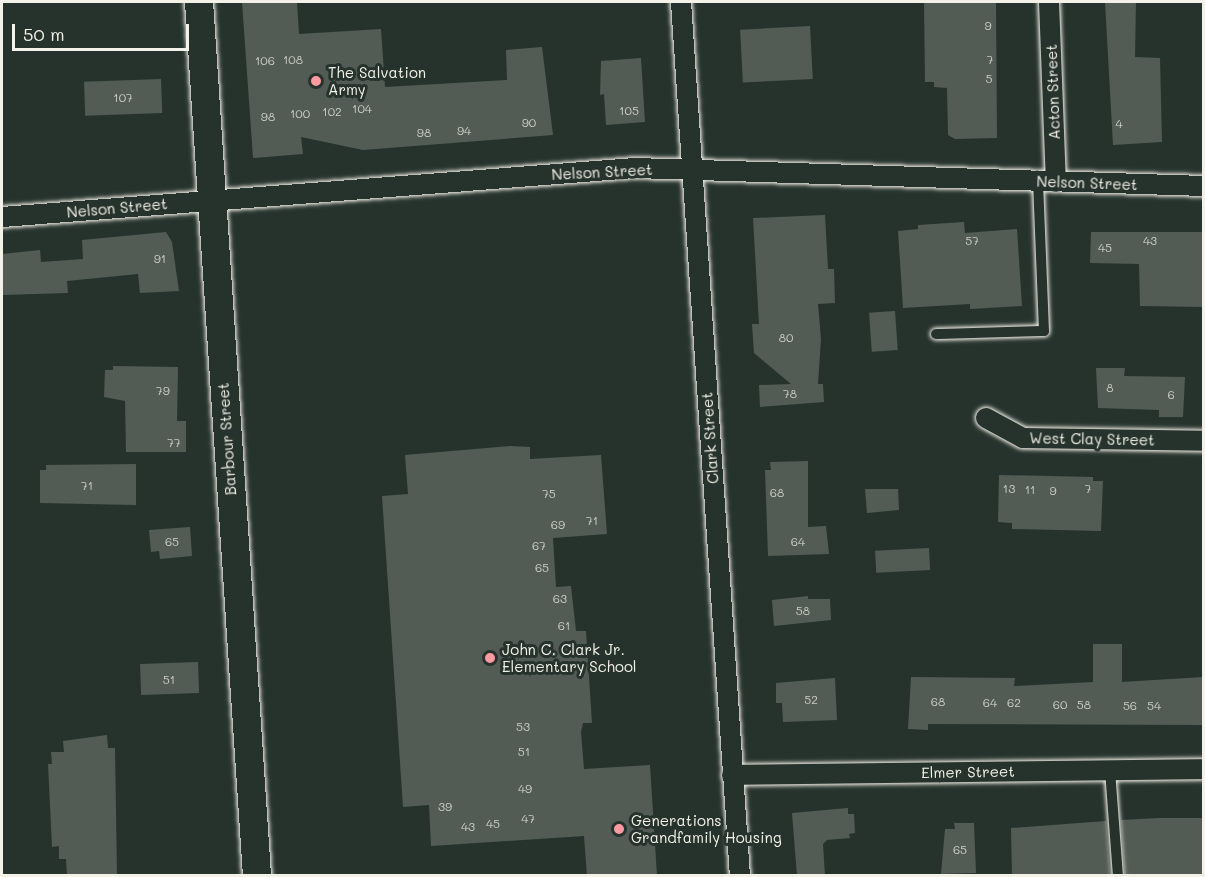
<!DOCTYPE html>
<style>
body{margin:0}
#map{position:relative;width:1205px;height:877px;overflow:hidden;background:#26332d;font-family:Mali,sans-serif}
div>[style]{position:absolute}
.building>*{inset:0;background:#525c55;transform-origin:0 0}
.roads{filter:drop-shadow(0 0 2px #f4f1e8) drop-shadow(0 0 2px #f4f1e8)}
.lane>*{height:10px;margin:-5px;padding:0 5px;transform-origin:5px;border-radius:5px;background:#26332d}
.street>*{height:20px;margin:-10px;padding:0 10px;transform-origin:10px;border-radius:10px;background:#26332d}
.secondary>*{height:28px;margin:-14px;padding:0 14px;transform-origin:14px;border-radius:14px;background:#26332d}
.dots>*{width:16px;height:16px;translate:-50% -50%;box-sizing:border-box;border:3px solid #26332d;border-radius:50%}
span{translate:-50% -50%;white-space:nowrap;text-align:center;line-height:1.15;-webkit-text-stroke:6px #26332d;paint-order:stroke}
.number-label{font-size:12px;color:#ccccc3}
.number-label span{-webkit-text-stroke-width:0}
.poi-label{font-size:15px;color:#f4f1e8}
.left{translate:0 -50%;text-align:left}
.street-label{font-size:15px;color:#f4f1e8}
.frame{position:absolute;inset:0;border:3px solid #f4f1e8;pointer-events:none}
.scale{position:absolute;left:12px;top:24px;width:177px;height:27px;box-sizing:border-box;border:3px solid #f4f1e8;border-top:0;padding-left:8px;font-size:18px;line-height:21px;white-space:nowrap;color:#f4f1e8;-webkit-text-stroke:4px #26332d;paint-order:stroke}
</style>
<div id="map">
<div class="building">
<div style="clip-path:polygon(242px 2px,297px 2px,299px 34px,381px 29px,385px 87px,507px 80px,506px 50px,542px 47px,553px 135px,363px 150px,301px 137px,303px 154px,253px 158px)"></div>
<div style="clip-path:polygon(924px 2px,996px 2px,997px 138px,955px 139px,948px 135px,947px 88px,934px 87px,934px 82px,925px 82px)"></div>
<div style="clip-path:polygon(1105px 2px,1136px 2px,1135px 57px,1160px 58px,1162px 142px,1113px 145px)"></div>
<div style="left:810px;top:26px;width:53px;height:70px;rotate:87deg"></div>
<div style="clip-path:polygon(641px 58px,645px 122px,606px 125px,604px 94px,600px 95px,601px 61px)"></div>
<div style="left:161px;top:79px;width:34px;height:77px;rotate:88deg"></div>
<div style="clip-path:polygon(825px 215px,828px 269px,834px 269px,835px 303px,818px 304px,821px 339px,818px 384px,823px 384px,824px 402px,760px 407px,759px 385px,791px 384px,754px 353px,752px 324px,759px 324px,753px 218px)"></div>
<div style="clip-path:polygon(964px 222px,965px 233px,1017px 229px,1022px 306px,970px 309px,970px 304px,903px 308px,898px 231px,918px 229px,918px 225px)"></div>
<div style="clip-path:polygon(166px 232px,172px 242px,179px 291px,140px 293px,138px 274px,67px 281px,68px 293px,2px 295px,2px 254px,40px 250px,41px 262px,83px 259px,82px 240px)"></div>
<div style="clip-path:polygon(1091px 232px,1203px 232px,1203px 307px,1140px 306px,1139px 264px,1090px 263px)"></div>
<div style="left:895px;top:311px;width:39px;height:26px;rotate:86deg"></div>
<div style="clip-path:polygon(113px 366px,178px 367px,177px 421px,186px 421px,186px 452px,126px 452px,125px 401px,104px 397px,105px 370px,113px 370px)"></div>
<div style="clip-path:polygon(1096px 368px,1125px 368px,1124px 376px,1185px 377px,1183px 417px,1159px 417px,1159px 410px,1098px 408px)"></div>
<div style="clip-path:polygon(510px 446px,530px 447px,530px 459px,601px 455px,607px 534px,553px 538px,556px 587px,571px 586px,576px 631px,586px 631px,592px 723px,583px 723px,581px 732px,584px 769px,650px 765px,657px 876px,587px 876px,584px 836px,431px 846px,429px 805px,403px 807px,382px 496px,408px 494px,405px 455px)"></div>
<div style="clip-path:polygon(808px 461px,808px 527px,826px 526px,829px 554px,768px 556px,765px 470px,771px 470px,770px 462px)"></div>
<div style="clip-path:polygon(136px 464px,136px 505px,40px 503px,40px 470px,46px 470px,46px 465px)"></div>
<div style="clip-path:polygon(999px 475px,1093px 477px,1093px 481px,1103px 481px,1101px 531px,1012px 529px,1012px 523px,998px 522px)"></div>
<div style="clip-path:polygon(865px 489px,898px 489px,899px 510px,867px 513px)"></div>
<div style="clip-path:polygon(190px 527px,192px 556px,160px 559px,159px 551px,151px 552px,149px 530px)"></div>
<div style="left:929px;top:548px;width:22px;height:54px;rotate:87deg"></div>
<div style="clip-path:polygon(808px 596px,808px 599px,830px 599px,831px 620px,774px 626px,772px 600px)"></div>
<div style="clip-path:polygon(1093px 644px,1122px 644px,1122px 682px,1203px 677px,1203px 725px,928px 724px,928px 730px,908px 729px,911px 677px,1015px 678px,1014px 686px,1093px 682px)"></div>
<div style="left:198px;top:662px;width:31px;height:58px;rotate:88deg"></div>
<div style="clip-path:polygon(835px 678px,837px 720px,783px 722px,782px 703px,776px 703px,776px 683px)"></div>
<div style="clip-path:polygon(107px 735px,108px 748px,115px 748px,117px 876px,67px 876px,66px 859px,59px 859px,59px 846px,52px 847px,48px 764px,52px 764px,51px 752px,64px 752px,63px 741px)"></div>
<div style="clip-path:polygon(848px 808px,848px 814px,854px 814px,855px 833px,849px 834px,850px 838px,827px 840px,823px 844px,825px 876px,797px 876px,792px 813px)"></div>
<div style="clip-path:polygon(1159px 818px,1203px 818px,1203px 876px,1125px 876px,1121px 820px)"></div>
<div style="clip-path:polygon(1106px 821px,1110px 876px,1012px 876px,1011px 828px)"></div>
<div style="clip-path:polygon(954px 823px,974px 823px,976px 873px,941px 874px,945px 829px,955px 829px)"></div>
</div>
<div class="roads">
<div class="lane">
<div style="left:936px;top:334px;width:108px;rotate:-1.6deg"></div>
<div style="left:1044px;top:331px;width:150px;rotate:-92.3deg"></div>
<div style="left:1110px;top:770px;width:106px;rotate:85.7deg"></div>
</div>
<div class="street">
<div style="left:681px;top:2px;width:876px;rotate:86.14deg"></div>
<div style="left:1049px;top:2px;width:180px;rotate:87.8deg"></div>
<div style="left:2px;top:217px;width:635px;rotate:-4.43deg"></div>
<div style="left:635px;top:168px;width:569px;rotate:1.81deg"></div>
<div style="left:986px;top:418px;width:42px;rotate:28.4deg"></div>
<div style="left:1023px;top:438px;width:181px;rotate:0.9deg"></div>
<div style="left:732px;top:775px;width:472px;rotate:-0.7deg"></div>
</div>
<div class="secondary">
<div style="left:199px;top:2px;width:876px;rotate:86.2deg"></div>
</div>
</div>
<div class="dots">
<div style="left:316px;top:81px;background:#ff9aa2"></div>
<div style="left:490px;top:658px;background:#ff9aa2"></div>
<div style="left:619px;top:829px;background:#ff9aa2"></div>
</div>
<div class="number-label">
<span style="left:988px;top:26px">9</span>
<span style="left:293px;top:60px">108</span>
<span style="left:990px;top:60px">7</span>
<span style="left:265px;top:61px">106</span>
<span style="left:989px;top:79px">5</span>
<span style="left:123px;top:98px">107</span>
<span style="left:362px;top:109px">104</span>
<span style="left:629px;top:111px">105</span>
<span style="left:332px;top:112px">102</span>
<span style="left:300px;top:114px">100</span>
<span style="left:268px;top:117px">98</span>
<span style="left:529px;top:123px">90</span>
<span style="left:1119px;top:124px">4</span>
<span style="left:464px;top:131px">94</span>
<span style="left:424px;top:133px">98</span>
<span style="left:972px;top:241px">57</span>
<span style="left:1150px;top:241px">43</span>
<span style="left:1105px;top:248px">45</span>
<span style="left:160px;top:259px">91</span>
<span style="left:786px;top:338px">80</span>
<span style="left:1110px;top:388px">8</span>
<span style="left:163px;top:391px">79</span>
<span style="left:790px;top:394px">78</span>
<span style="left:1171px;top:395px">6</span>
<span style="left:174px;top:443px">77</span>
<span style="left:87px;top:486px">71</span>
<span style="left:1009px;top:489px">13</span>
<span style="left:1088px;top:489px">7</span>
<span style="left:1030px;top:490px">11</span>
<span style="left:1053px;top:491px">9</span>
<span style="left:777px;top:493px">68</span>
<span style="left:549px;top:494px">75</span>
<span style="left:592px;top:521px">71</span>
<span style="left:558px;top:525px">69</span>
<span style="left:172px;top:542px">65</span>
<span style="left:798px;top:542px">64</span>
<span style="left:539px;top:546px">67</span>
<span style="left:542px;top:568px">65</span>
<span style="left:560px;top:599px">63</span>
<span style="left:803px;top:611px">58</span>
<span style="left:564px;top:626px">61</span>
<span style="left:169px;top:680px">51</span>
<span style="left:811px;top:700px">52</span>
<span style="left:938px;top:702px">68</span>
<span style="left:990px;top:703px">64</span>
<span style="left:1014px;top:703px">62</span>
<span style="left:1060px;top:705px">60</span>
<span style="left:1084px;top:705px">58</span>
<span style="left:1130px;top:706px">56</span>
<span style="left:1154px;top:706px">54</span>
<span style="left:523px;top:727px">53</span>
<span style="left:524px;top:752px">51</span>
<span style="left:525px;top:789px">49</span>
<span style="left:445px;top:807px">39</span>
<span style="left:528px;top:819px">47</span>
<span style="left:493px;top:824px">45</span>
<span style="left:468px;top:827px">43</span>
<span style="left:960px;top:850px">65</span>
</div>
<div class="poi-label">
<span class="left" style="left:328px;top:81px">The Salvation<br>Army</span>
<span class="left" style="left:502px;top:658px">John C. Clark Jr.<br>Elementary School</span>
<span class="left" style="left:631px;top:829px">Generations<br>Grandfamily Housing</span>
</div>
<div class="street-label">
<span style="left:1053px;top:92px;rotate:-92deg">Acton Street</span>
<span style="left:602px;top:172px;rotate:-3deg">Nelson Street</span>
<span style="left:1087px;top:183px;rotate:2deg">Nelson Street</span>
<span style="left:117px;top:208px;rotate:-5deg">Nelson Street</span>
<span style="left:710px;top:438px;rotate:-94deg">Clark Street</span>
<span style="left:227px;top:439px;rotate:-94deg">Barbour Street</span>
<span style="left:1092px;top:439px;rotate:1deg">West Clay Street</span>
<span style="left:968px;top:772px;rotate:-1deg">Elmer Street</span>
</div>
<div class="frame"></div>
<div class="scale">50 m</div>
</div>
